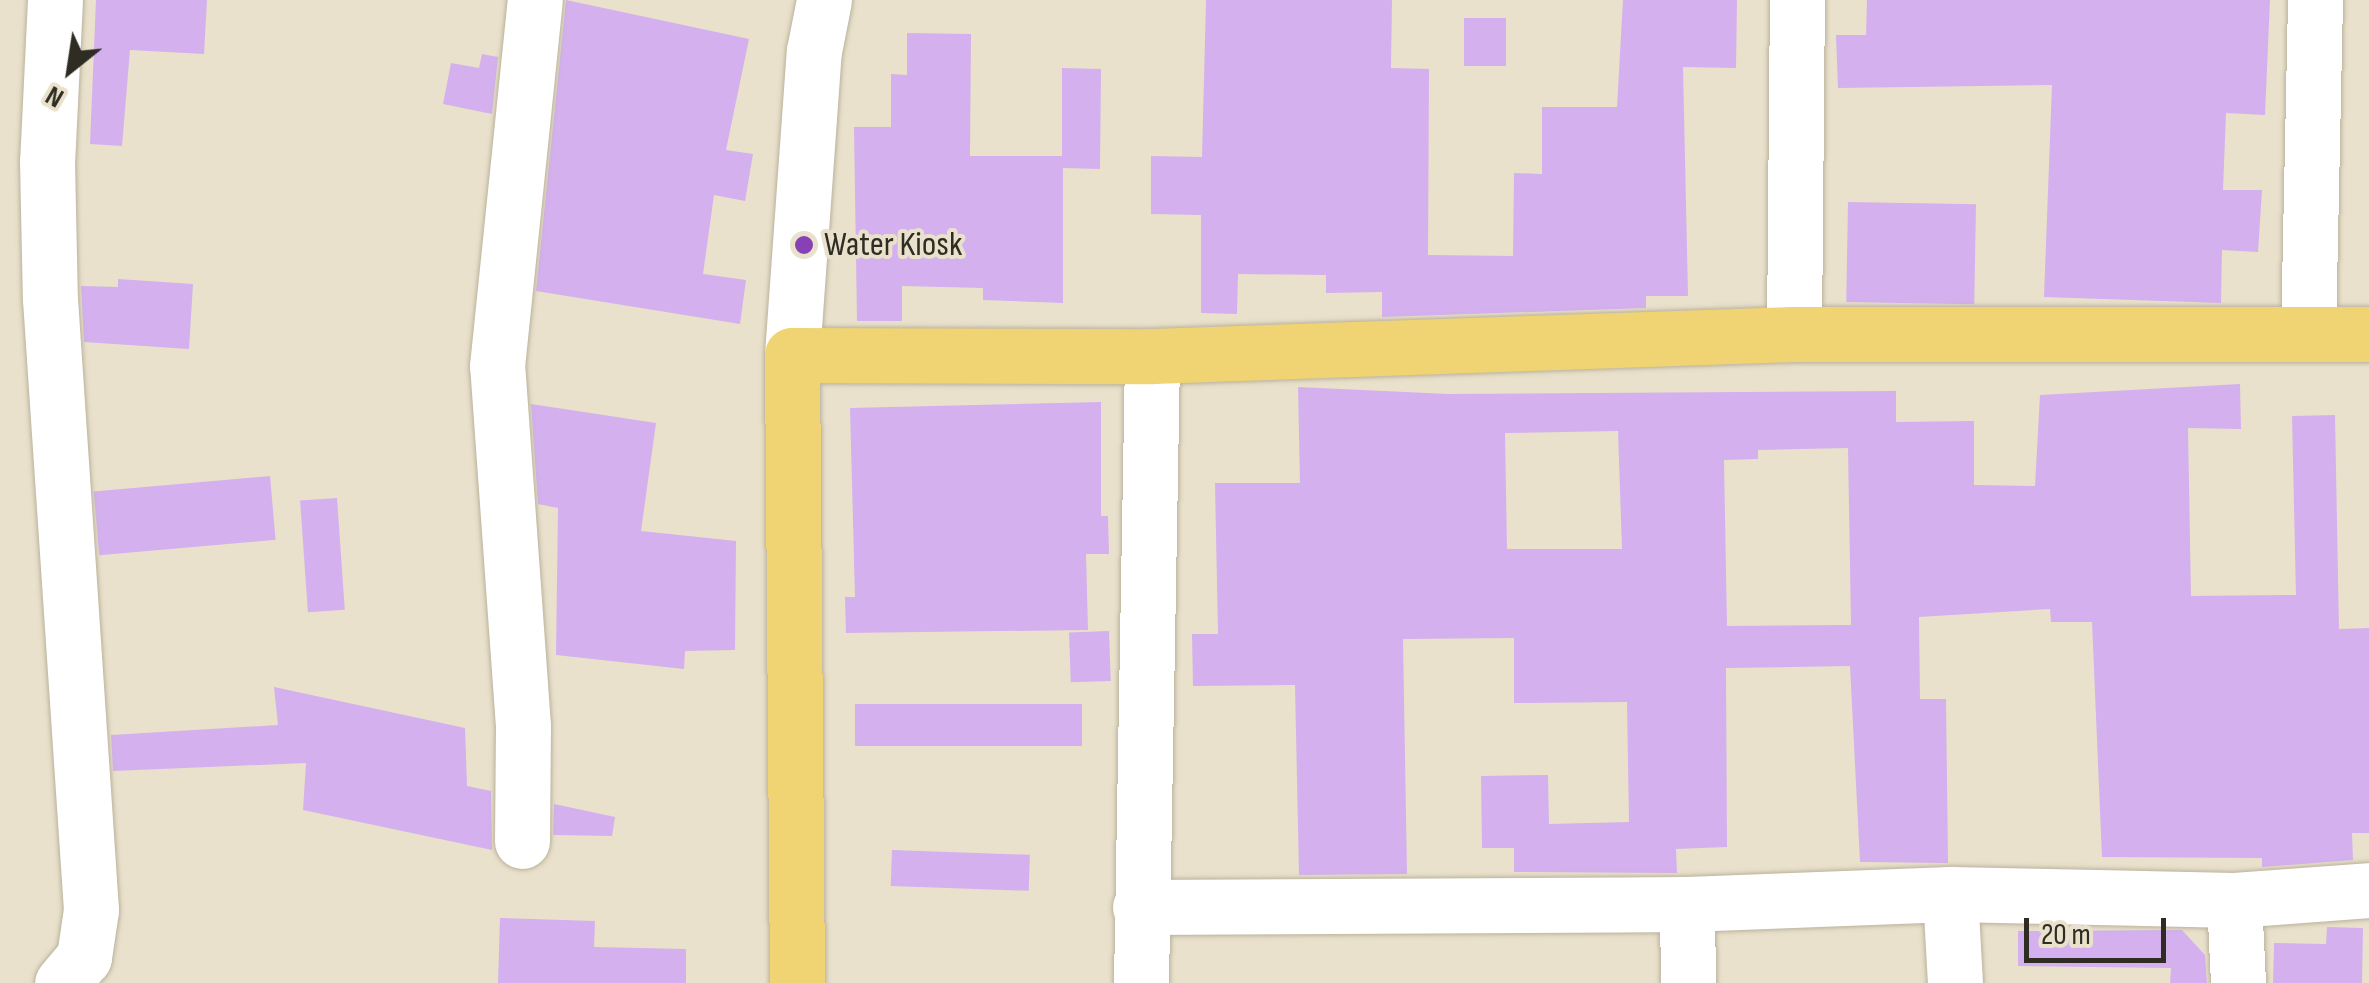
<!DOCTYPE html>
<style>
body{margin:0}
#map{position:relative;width:2369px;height:983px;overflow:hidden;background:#e9e1cb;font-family:"Sofia Sans Condensed",sans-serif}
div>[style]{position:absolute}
.building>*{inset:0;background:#d4b0ee;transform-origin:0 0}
.roads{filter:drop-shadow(0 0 2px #bab29d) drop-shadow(0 0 2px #bab29d)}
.minor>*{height:55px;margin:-27.5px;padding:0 27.5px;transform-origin:27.5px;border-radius:27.5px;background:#fff}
.major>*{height:55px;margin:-27.5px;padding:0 27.5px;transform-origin:27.5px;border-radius:27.5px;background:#f0d473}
.dots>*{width:28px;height:28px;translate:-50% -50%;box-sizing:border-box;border:5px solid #e9e1cb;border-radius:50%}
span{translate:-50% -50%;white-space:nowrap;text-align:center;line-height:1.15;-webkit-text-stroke:8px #e9e1cb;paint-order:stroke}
.poi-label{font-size:35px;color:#2f2c24}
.left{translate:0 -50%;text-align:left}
.north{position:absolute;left:20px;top:20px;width:100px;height:100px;-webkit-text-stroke:8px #e9e1cb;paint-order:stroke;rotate:210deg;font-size:28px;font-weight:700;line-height:40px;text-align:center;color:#2f2c24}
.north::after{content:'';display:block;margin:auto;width:35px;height:45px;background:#2f2c24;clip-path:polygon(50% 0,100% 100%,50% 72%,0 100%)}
.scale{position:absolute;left:2024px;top:918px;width:142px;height:45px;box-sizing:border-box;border:5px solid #2f2c24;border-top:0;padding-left:12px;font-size:30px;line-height:35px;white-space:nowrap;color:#2f2c24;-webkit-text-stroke:8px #e9e1cb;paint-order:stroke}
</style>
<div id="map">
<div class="building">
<div style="clip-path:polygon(96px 0,207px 0,204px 54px,130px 50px,122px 146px,90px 144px)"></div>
<div style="clip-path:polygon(566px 0,749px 39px,726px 150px,753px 154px,745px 201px,714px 195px,703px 274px,746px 280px,740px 324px,536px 291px)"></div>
<div style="clip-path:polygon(1206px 0,1392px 0,1391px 68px,1429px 69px,1428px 255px,1513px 256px,1514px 173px,1542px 174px,1542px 107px,1617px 107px,1623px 0,1737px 0,1736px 68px,1683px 67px,1688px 296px,1646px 296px,1646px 308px,1382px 317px,1382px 292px,1326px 293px,1326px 275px,1238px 274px,1237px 314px,1201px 313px,1201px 215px,1151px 214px,1151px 156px,1202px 157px)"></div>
<div style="clip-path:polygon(1867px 0,2270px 0,2265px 115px,2226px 113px,2223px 190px,2262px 190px,2258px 252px,2222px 250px,2221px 303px,2044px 297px,2052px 85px,1838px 88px,1836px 35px,1866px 35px)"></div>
<div style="left:1464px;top:18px;width:42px;height:48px"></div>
<div style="clip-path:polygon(907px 33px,971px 34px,970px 156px,1062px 156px,1062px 68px,1101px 69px,1100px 169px,1063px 168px,1063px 303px,983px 300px,983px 288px,902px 286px,902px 321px,857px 321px,854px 127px,891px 127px,891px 74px,907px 75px)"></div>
<div style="clip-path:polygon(482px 54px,498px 57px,492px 114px,443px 104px,451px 63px,479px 68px)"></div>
<div style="left:1848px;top:202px;width:128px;height:100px;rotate:1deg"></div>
<div style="clip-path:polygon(118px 279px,193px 284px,189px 349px,84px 342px,81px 286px,118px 287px)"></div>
<div style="clip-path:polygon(evenodd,2240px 384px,2241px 429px,2188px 428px,2191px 596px,2296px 595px,2292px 416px,2335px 415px,2339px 629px,2369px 628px,2369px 833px,2352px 833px,2353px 860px,2262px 867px,2262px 858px,2102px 857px,2092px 622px,2051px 622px,2050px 609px,1919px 617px,1920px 699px,1946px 699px,1948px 863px,1860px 862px,1850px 666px,1726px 668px,1727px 847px,1676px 849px,1677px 873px,1514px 872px,1514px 848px,1482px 848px,1481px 776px,1548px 775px,1549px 824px,1629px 822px,1627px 702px,1514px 703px,1514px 638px,1403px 639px,1407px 874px,1299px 875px,1295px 685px,1193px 686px,1192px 634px,1218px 634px,1215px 483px,1300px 483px,1298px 387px,1448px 394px,1896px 391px,1896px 422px,1974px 421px,1974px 485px,2035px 486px,2040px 395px,2240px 384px,1618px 431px,1622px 549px,1507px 549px,1505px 433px,1618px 431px,2240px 384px,1848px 448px,1851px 625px,1727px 626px,1724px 460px,1758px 459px,1758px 450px,1848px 448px)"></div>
<div style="clip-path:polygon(1101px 402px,1101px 516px,1108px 516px,1109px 554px,1086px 554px,1088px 630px,846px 633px,845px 597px,855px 597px,850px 408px)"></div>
<div style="clip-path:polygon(531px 404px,656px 423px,641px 531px,736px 541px,735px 650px,685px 651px,684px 669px,556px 655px,558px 508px,538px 504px)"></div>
<div style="left:270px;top:476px;width:64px;height:177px;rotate:85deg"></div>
<div style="left:337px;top:498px;width:112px;height:37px;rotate:86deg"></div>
<div style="left:1109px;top:631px;width:50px;height:40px;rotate:88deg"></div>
<div style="clip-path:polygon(274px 687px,465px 728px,467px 786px,491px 791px,492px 850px,303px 810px,306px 763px,113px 771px,111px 735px,278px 725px)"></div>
<div style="left:1082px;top:704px;width:42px;height:227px;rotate:90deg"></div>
<div style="clip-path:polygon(554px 804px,615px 817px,612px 836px,553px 835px)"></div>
<div style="left:892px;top:850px;width:138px;height:36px;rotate:2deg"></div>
<div style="clip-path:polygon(500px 918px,595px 921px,594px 947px,686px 949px,686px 983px,498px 983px)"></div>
<div style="clip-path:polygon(2327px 927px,2363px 928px,2362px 983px,2273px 983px,2274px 943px,2326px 944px)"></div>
<div style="clip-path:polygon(2182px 930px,2205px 955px,2207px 983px,2170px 983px,2171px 968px,2018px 966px,2018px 931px)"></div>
</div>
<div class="roads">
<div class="minor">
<div style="left:55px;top:0;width:161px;rotate:92.8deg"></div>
<div style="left:47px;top:161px;width:138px;rotate:88.8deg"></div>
<div style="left:50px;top:299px;width:612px;rotate:86.16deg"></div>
<div style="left:91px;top:910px;width:48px;rotate:98.5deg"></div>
<div style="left:84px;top:957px;width:34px;rotate:130deg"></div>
<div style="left:1794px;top:334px;width:334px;rotate:-89.5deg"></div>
<div style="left:2308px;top:334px;width:334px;rotate:-88.8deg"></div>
<div style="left:792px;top:355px;width:305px;rotate:-85.9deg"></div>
<div style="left:814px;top:51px;width:52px;rotate:-78.9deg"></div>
<div style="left:522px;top:841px;width:115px;rotate:-89.5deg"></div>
<div style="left:523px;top:726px;width:361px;rotate:-94.1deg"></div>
<div style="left:497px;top:366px;width:368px;rotate:-84.1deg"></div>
<div style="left:1950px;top:894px;width:89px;rotate:86.8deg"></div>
<div style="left:2234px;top:900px;width:83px;rotate:87.2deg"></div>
<div style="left:1687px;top:904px;width:79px;rotate:89.3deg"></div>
<div style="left:1140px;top:907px;width:547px;rotate:-0.31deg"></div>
<div style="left:1687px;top:904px;width:263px;rotate:-2.2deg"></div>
<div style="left:1950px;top:894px;width:284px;rotate:1.2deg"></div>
<div style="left:2234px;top:900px;width:135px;rotate:-4.2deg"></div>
<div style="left:1141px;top:983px;width:627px;rotate:-88.99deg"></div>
</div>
<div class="major">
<div style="left:797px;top:983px;width:628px;rotate:-90.46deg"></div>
<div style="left:792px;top:355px;width:360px;rotate:0.2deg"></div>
<div style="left:1152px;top:356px;width:642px;rotate:-1.96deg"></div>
<div style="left:1794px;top:334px;width:575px"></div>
</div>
</div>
<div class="dots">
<div style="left:804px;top:245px;background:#8841b4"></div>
</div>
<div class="poi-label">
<span class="left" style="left:824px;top:245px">Water Kiosk</span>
</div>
<div class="north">N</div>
<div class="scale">20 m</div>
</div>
